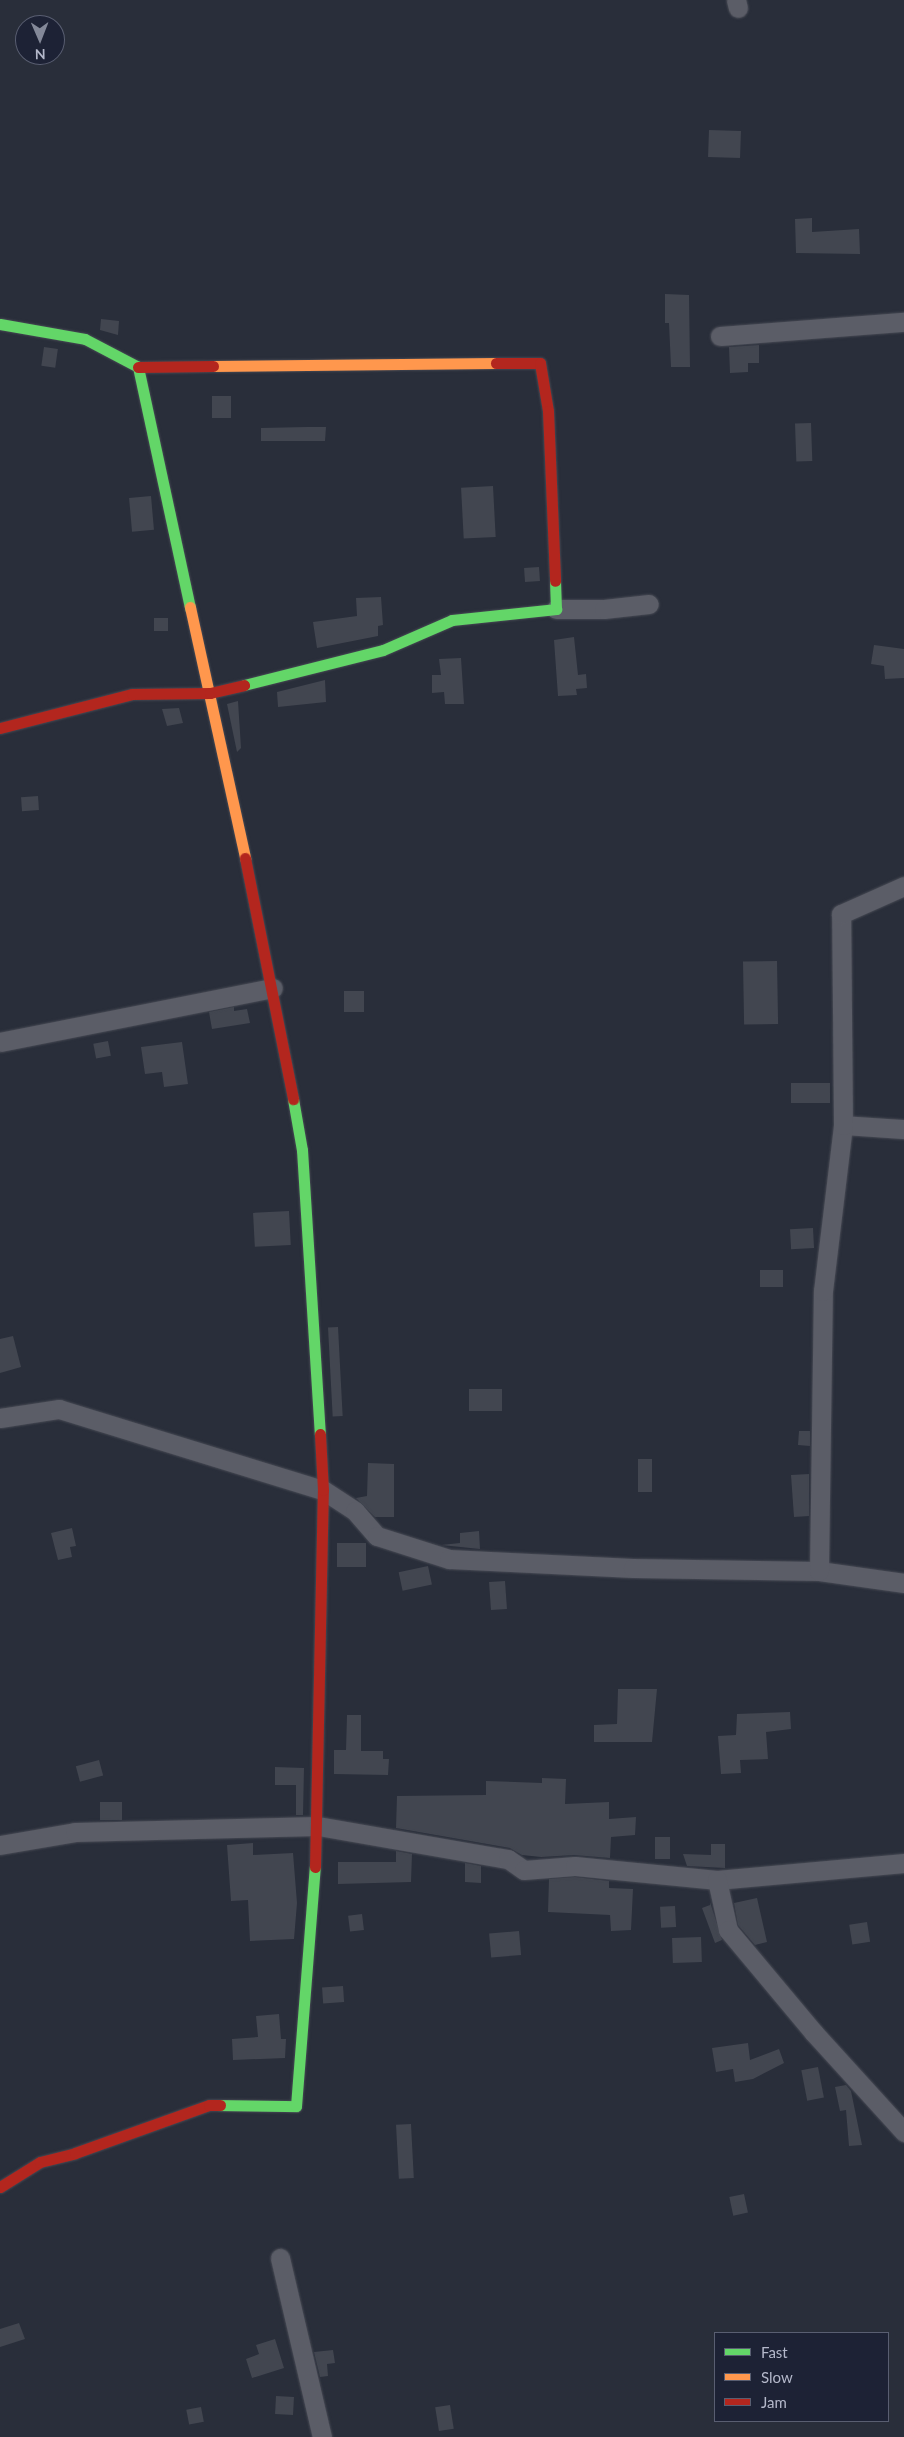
<!DOCTYPE html>
<style>
body{margin:0}
#map{position:relative;width:904px;height:2437px;overflow:hidden;background:#292e3a;font-family:Lato,sans-serif}
div>[style]{position:absolute}
.building>*{inset:0;background:#424650;transform-origin:0 0}
.roads{filter:drop-shadow(0 0 1px #464953) drop-shadow(0 0 1px #464953)}
.street>*{height:19px;margin:-9.5px;padding:0 9.5px;transform-origin:9.5px;border-radius:9.5px;background:#5b5d67}
.fast>*{height:11px;margin:-5.5px;padding:0 5.5px;transform-origin:5.5px;border-radius:5.5px;background:#63d668}
.slow>*{height:11px;margin:-5.5px;padding:0 5.5px;transform-origin:5.5px;border-radius:5.5px;background:#ff974d}
.jam>*{height:11px;margin:-5.5px;padding:0 5.5px;transform-origin:5.5px;border-radius:5.5px;background:#b3261e}
span{translate:-50% -50%;white-space:nowrap;text-align:center;line-height:1.15;-webkit-text-stroke:5px #1d2235;paint-order:stroke}
.legend{position:absolute;left:714px;top:2332px;width:175px;height:90px;box-sizing:border-box;background:#1d2235;border:1px solid #595e71;margin:0;padding:6px 9px;list-style:none;font-size:15px;color:#b4b8ca}
.legend li{display:flex;align-items:center;gap:10px;height:25px}
.legend b{width:25px;border:1px solid #595e71}
.north{position:absolute;left:15px;top:15px;width:50px;height:50px;box-sizing:border-box;background:#1d2235;border:1px solid #595e71;border-radius:50%;rotate:179deg;font-size:14px;font-weight:700;line-height:20px;text-align:center;color:#b4b8ca}
.north::after{content:'';display:block;margin:auto;width:18px;height:22px;background:#838898;clip-path:polygon(50% 0,100% 100%,50% 72%,0 100%)}
</style>
<div id="map">
<div class="building">
<div style="left:709px;top:130px;width:32px;height:27px;rotate:2deg"></div>
<div style="clip-path:polygon(812px 218px,812px 232px,859px 229px,860px 254px,796px 253px,795px 219px)"></div>
<div style="clip-path:polygon(665px 294px,689px 295px,690px 367px,671px 367px,669px 323px,665px 323px)"></div>
<div style="clip-path:polygon(101px 319px,119px 321px,118px 335px,100px 330px)"></div>
<div style="clip-path:polygon(759px 345px,759px 363px,748px 363px,748px 372px,730px 373px,729px 347px)"></div>
<div style="left:44px;top:347px;width:14px;height:19px;rotate:8deg"></div>
<div style="left:212px;top:396px;width:19px;height:22px"></div>
<div style="left:811px;top:423px;width:38px;height:16px;rotate:88deg"></div>
<div style="clip-path:polygon(307px 427px,326px 427px,325px 441px,261px 441px,261px 428px)"></div>
<div style="left:493px;top:486px;width:51px;height:32px;rotate:87deg"></div>
<div style="left:151px;top:496px;width:34px;height:22px;rotate:85deg"></div>
<div style="left:539px;top:567px;width:14px;height:15px;rotate:86deg"></div>
<div style="clip-path:polygon(381px 597px,383px 625px,378px 626px,378px 636px,317px 648px,313px 622px,357px 616px,356px 598px)"></div>
<div style="left:154px;top:618px;width:14px;height:13px"></div>
<div style="clip-path:polygon(574px 637px,578px 675px,586px 674px,587px 688px,576px 689px,577px 695px,558px 696px,554px 640px)"></div>
<div style="clip-path:polygon(874px 645px,904px 649px,904px 678px,885px 679px,884px 666px,871px 664px)"></div>
<div style="clip-path:polygon(461px 658px,464px 704px,445px 704px,444px 692px,432px 693px,432px 675px,441px 675px,439px 659px)"></div>
<div style="clip-path:polygon(325px 680px,326px 702px,278px 707px,277px 692px)"></div>
<div style="clip-path:polygon(238px 701px,241px 748px,237px 752px,227px 704px)"></div>
<div style="clip-path:polygon(179px 708px,183px 723px,167px 726px,162px 709px)"></div>
<div style="left:38px;top:796px;width:14px;height:17px;rotate:86deg"></div>
<div style="left:777px;top:961px;width:63px;height:34px;rotate:89deg"></div>
<div style="left:344px;top:991px;width:20px;height:21px"></div>
<div style="clip-path:polygon(234px 1007px,234px 1011px,247px 1009px,250px 1023px,212px 1029px,209px 1012px)"></div>
<div style="left:108px;top:1041px;width:15px;height:15px;rotate:79deg"></div>
<div style="clip-path:polygon(182px 1042px,188px 1084px,164px 1087px,162px 1072px,145px 1074px,141px 1047px)"></div>
<div style="left:791px;top:1083px;width:39px;height:20px"></div>
<div style="left:289px;top:1211px;width:34px;height:36px;rotate:87deg"></div>
<div style="left:813px;top:1228px;width:20px;height:23px;rotate:87deg"></div>
<div style="left:760px;top:1270px;width:23px;height:17px"></div>
<div style="left:338px;top:1327px;width:89px;height:10px;rotate:87deg"></div>
<div style="clip-path:polygon(13px 1336px,21px 1367px,0 1373px,0 1339px)"></div>
<div style="left:469px;top:1389px;width:33px;height:22px"></div>
<div style="clip-path:polygon(799px 1431px,810px 1431px,810px 1446px,798px 1445px)"></div>
<div style="left:638px;top:1459px;width:14px;height:33px"></div>
<div style="clip-path:polygon(368px 1463px,394px 1464px,394px 1517px,375px 1517px,356px 1498px,367px 1496px)"></div>
<div style="clip-path:polygon(809px 1474px,809px 1516px,794px 1517px,791px 1475px)"></div>
<div style="clip-path:polygon(72px 1528px,76px 1546px,70px 1547px,72px 1557px,58px 1560px,51px 1533px)"></div>
<div style="clip-path:polygon(479px 1531px,480px 1549px,441px 1545px,460px 1543px,460px 1533px)"></div>
<div style="left:337px;top:1543px;width:29px;height:24px"></div>
<div style="left:428px;top:1566px;width:19px;height:30px;rotate:78deg"></div>
<div style="left:505px;top:1581px;width:28px;height:16px;rotate:86deg"></div>
<div style="clip-path:polygon(618px 1689px,657px 1689px,652px 1742px,594px 1742px,594px 1725px,617px 1724px)"></div>
<div style="clip-path:polygon(790px 1712px,791px 1729px,766px 1732px,768px 1759px,740px 1760px,741px 1773px,721px 1774px,718px 1736px,736px 1735px,737px 1714px)"></div>
<div style="clip-path:polygon(347px 1715px,361px 1715px,361px 1751px,383px 1751px,383px 1759px,389px 1759px,388px 1775px,334px 1774px,334px 1750px,346px 1750px)"></div>
<div style="left:99px;top:1760px;width:16px;height:24px;rotate:75deg"></div>
<div style="clip-path:polygon(275px 1767px,304px 1768px,303px 1815px,296px 1815px,296px 1785px,275px 1785px)"></div>
<div style="clip-path:polygon(542px 1778px,566px 1779px,565px 1804px,609px 1802px,609px 1819px,636px 1817px,635px 1835px,611px 1837px,610px 1858px,574px 1855px,541px 1857px,522px 1855px,510px 1848px,396px 1828px,397px 1796px,486px 1795px,486px 1781px,542px 1783px)"></div>
<div style="left:100px;top:1802px;width:22px;height:18px"></div>
<div style="left:655px;top:1837px;width:15px;height:22px"></div>
<div style="clip-path:polygon(253px 1843px,253px 1855px,293px 1853px,297px 1903px,294px 1939px,250px 1941px,248px 1900px,231px 1901px,227px 1845px)"></div>
<div style="clip-path:polygon(711px 1844px,725px 1844px,725px 1868px,687px 1866px,683px 1854px,711px 1855px)"></div>
<div style="clip-path:polygon(396px 1851px,412px 1854px,411px 1882px,338px 1884px,338px 1862px,396px 1862px)"></div>
<div style="clip-path:polygon(465px 1863px,481px 1866px,481px 1883px,465px 1882px)"></div>
<div style="clip-path:polygon(575px 1877px,609px 1881px,609px 1888px,633px 1889px,631px 1930px,611px 1931px,610px 1915px,548px 1912px,549px 1879px)"></div>
<div style="clip-path:polygon(757px 1898px,767px 1942px,755px 1945px,738px 1925px,734px 1903px)"></div>
<div style="clip-path:polygon(710px 1902px,722px 1940px,715px 1943px,702px 1908px,710px 1905px)"></div>
<div style="left:675px;top:1906px;width:21px;height:15px;rotate:87deg"></div>
<div style="left:362px;top:1914px;width:16px;height:14px;rotate:83deg"></div>
<div style="left:867px;top:1922px;width:20px;height:18px;rotate:81deg"></div>
<div style="left:519px;top:1931px;width:24px;height:30px;rotate:85deg"></div>
<div style="left:701px;top:1937px;width:25px;height:29px;rotate:88deg"></div>
<div style="left:343px;top:1986px;width:16px;height:21px;rotate:86deg"></div>
<div style="clip-path:polygon(279px 2014px,281px 2039px,286px 2039px,285px 2058px,233px 2060px,232px 2039px,258px 2037px,256px 2016px)"></div>
<div style="clip-path:polygon(748px 2043px,750px 2060px,779px 2049px,784px 2063px,753px 2079px,735px 2082px,733px 2069px,716px 2072px,712px 2048px)"></div>
<div style="left:818px;top:2067px;width:31px;height:17px;rotate:79deg"></div>
<div style="clip-path:polygon(846px 2085px,851px 2091px,862px 2145px,849px 2146px,846px 2110px,840px 2111px,835px 2087px)"></div>
<div style="left:411px;top:2124px;width:54px;height:15px;rotate:87deg"></div>
<div style="left:744px;top:2194px;width:19px;height:15px;rotate:78deg"></div>
<div style="clip-path:polygon(19px 2323px,25px 2339px,0 2347px,0 2329px)"></div>
<div style="clip-path:polygon(275px 2339px,284px 2368px,252px 2378px,246px 2359px,259px 2354px,256px 2345px)"></div>
<div style="clip-path:polygon(333px 2350px,335px 2363px,327px 2364px,328px 2376px,320px 2377px,314px 2352px)"></div>
<div style="left:276px;top:2396px;width:18px;height:18px;rotate:3deg"></div>
<div style="left:450px;top:2405px;width:24px;height:15px;rotate:81deg"></div>
<div style="left:201px;top:2407px;width:15px;height:15px;rotate:79deg"></div>
</div>
<div class="roads">
<div class="street">
<div style="left:736px;top:0;width:8px;rotate:76deg"></div>
<div style="left:720px;top:336px;width:185px;rotate:-4.4deg"></div>
<div style="left:556px;top:609px;width:48px"></div>
<div style="left:604px;top:609px;width:45px;rotate:-6.3deg"></div>
<div style="left:0;top:1042px;width:278px;rotate:-11.2deg"></div>
<div style="left:843px;top:1125px;width:61px;rotate:3.8deg"></div>
<div style="left:0;top:1418px;width:60px;rotate:-8.7deg"></div>
<div style="left:59px;top:1409px;width:276px;rotate:17.1deg"></div>
<div style="left:323px;top:1490px;width:38px;rotate:33deg"></div>
<div style="left:355px;top:1511px;width:33px;rotate:49deg"></div>
<div style="left:377px;top:1536px;width:76px;rotate:17.7deg"></div>
<div style="left:449px;top:1559px;width:184px;rotate:2.8deg"></div>
<div style="left:633px;top:1568px;width:186px;rotate:0.9deg"></div>
<div style="left:819px;top:1571px;width:86px;rotate:8deg"></div>
<div style="left:819px;top:1571px;width:280px;rotate:-89.2deg"></div>
<div style="left:823px;top:1291px;width:167px;rotate:-83.1deg"></div>
<div style="left:843px;top:1125px;width:211px;rotate:-90.5deg"></div>
<div style="left:841px;top:914px;width:69px;rotate:-24deg"></div>
<div style="left:0;top:1845px;width:76px;rotate:-9.8deg"></div>
<div style="left:75px;top:1832px;width:243px;rotate:-1.4deg"></div>
<div style="left:318px;top:1826px;width:193px;rotate:9.9deg"></div>
<div style="left:508px;top:1859px;width:19px;rotate:35deg"></div>
<div style="left:524px;top:1870px;width:51px;rotate:-4.5deg"></div>
<div style="left:575px;top:1866px;width:143px;rotate:5.6deg"></div>
<div style="left:904px;top:1863px;width:188px;rotate:174.8deg"></div>
<div style="left:717px;top:1880px;width:51px;rotate:77.6deg"></div>
<div style="left:728px;top:1930px;width:134px;rotate:50.1deg"></div>
<div style="left:814px;top:2033px;width:134px;rotate:47.7deg"></div>
<div style="left:280px;top:2258px;width:184px;rotate:76.8deg"></div>
</div>
<div class="fast">
<div style="left:0;top:324px;width:86px;rotate:10deg"></div>
<div style="left:85px;top:339px;width:60px;rotate:27.8deg"></div>
<div style="left:138px;top:367px;width:246px;rotate:77.8deg"></div>
<div style="left:244px;top:685px;width:143px;rotate:-14.1deg"></div>
<div style="left:383px;top:650px;width:75px;rotate:-23.5deg"></div>
<div style="left:452px;top:620px;width:105px;rotate:-6deg"></div>
<div style="left:556px;top:609px;width:28px;rotate:-92deg"></div>
<div style="left:293px;top:1099px;width:52px;rotate:80deg"></div>
<div style="left:302px;top:1150px;width:285px;rotate:86.4deg"></div>
<div style="left:220px;top:2105px;width:76px;rotate:0.8deg"></div>
<div style="left:296px;top:2106px;width:240px;rotate:-85.5deg"></div>
</div>
<div class="slow">
<div style="left:213px;top:366px;width:283px;rotate:-0.6deg"></div>
<div style="left:190px;top:607px;width:257px;rotate:77.6deg"></div>
</div>
<div class="jam">
<div style="left:496px;top:363px;width:44px"></div>
<div style="left:540px;top:363px;width:49px;rotate:80.5deg"></div>
<div style="left:548px;top:411px;width:170px;rotate:87.6deg"></div>
<div style="left:138px;top:367px;width:75px;rotate:-0.8deg"></div>
<div style="left:0;top:728px;width:136px;rotate:-14.4deg"></div>
<div style="left:132px;top:694px;width:78px;rotate:-0.7deg"></div>
<div style="left:210px;top:693px;width:35px;rotate:-13deg"></div>
<div style="left:245px;top:858px;width:246px;rotate:78.7deg"></div>
<div style="left:315px;top:1867px;width:377px;rotate:-88.8deg"></div>
<div style="left:323px;top:1490px;width:56px;rotate:-93.1deg"></div>
<div style="left:0;top:2187px;width:47px;rotate:-32deg"></div>
<div style="left:40px;top:2162px;width:36px;rotate:-14deg"></div>
<div style="left:75px;top:2153px;width:142px;rotate:-19.7deg"></div>
<div style="left:209px;top:2105px;width:11px"></div>
</div>
</div>
<ul class="legend">
<li><b style="height:6px;background:#63d668"></b>Fast</li>
<li><b style="height:6px;background:#ff974d"></b>Slow</li>
<li><b style="height:6px;background:#b3261e"></b>Jam</li>
</ul>
<div class="north">N</div>
</div>
